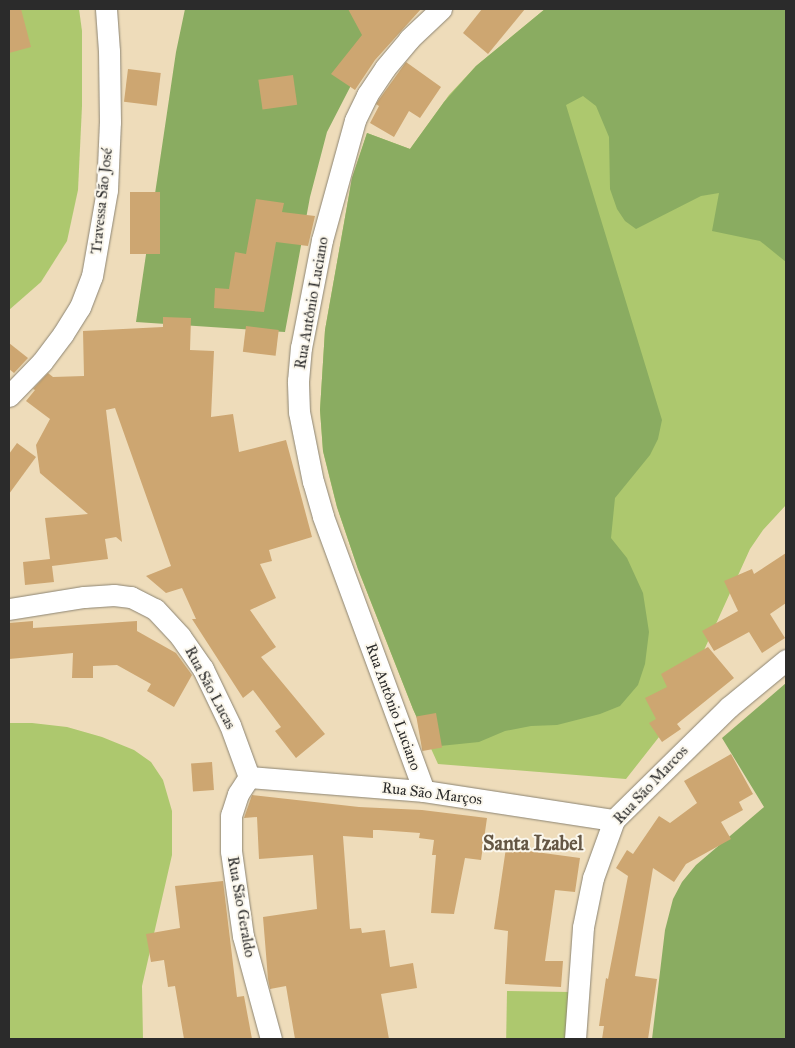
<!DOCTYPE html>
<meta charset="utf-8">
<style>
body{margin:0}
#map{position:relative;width:795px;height:1048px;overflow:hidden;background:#eedcba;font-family:"IM FELL Great Primer",serif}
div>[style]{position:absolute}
.green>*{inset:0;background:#adc86e;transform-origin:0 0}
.forest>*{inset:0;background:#8aac61}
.building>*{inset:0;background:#cda671;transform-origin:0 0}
.roads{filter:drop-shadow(0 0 1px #8c8472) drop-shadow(0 0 1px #8c8472)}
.street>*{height:21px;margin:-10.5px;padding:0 10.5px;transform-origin:10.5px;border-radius:10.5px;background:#fff}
span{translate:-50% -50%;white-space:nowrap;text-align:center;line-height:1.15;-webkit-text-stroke:4px #fbf7ec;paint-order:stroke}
.street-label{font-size:15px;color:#2b2b2b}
.district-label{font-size:20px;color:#645644;font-weight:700}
.frame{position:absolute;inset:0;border:10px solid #2b2b2b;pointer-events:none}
</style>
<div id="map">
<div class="green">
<div style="clip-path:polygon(9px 9px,79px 9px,82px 31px,82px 106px,78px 190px,67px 241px,41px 282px,9px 310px)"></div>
<div style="clip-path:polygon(545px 9px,786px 9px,786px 505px,763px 530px,750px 549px,700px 659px,659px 737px,626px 779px,438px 764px,413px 709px,358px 569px,337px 507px,323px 451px,320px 410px,325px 330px,352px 178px,367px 133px,410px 149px,449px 95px,476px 66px)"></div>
<div style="clip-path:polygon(9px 723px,32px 723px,67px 727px,102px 737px,134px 750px,151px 762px,163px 780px,172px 811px,172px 855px,142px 986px,143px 1039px,9px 1039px)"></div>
<div style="left:507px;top:991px;width:63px;height:48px;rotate:1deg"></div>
</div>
<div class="forest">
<div style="clip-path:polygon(185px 9px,405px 9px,363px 62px,327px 132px,310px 197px,285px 332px,136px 322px,176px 52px)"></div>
<div style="clip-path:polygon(545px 9px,786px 9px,786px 262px,760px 241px,712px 231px,719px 193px,701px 196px,636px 229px,625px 221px,617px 209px,610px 189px,609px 137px,596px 106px,583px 96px,566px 105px,662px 420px,658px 439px,650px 455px,615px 498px,611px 538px,627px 558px,643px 593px,649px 632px,645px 664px,638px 685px,620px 706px,600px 714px,557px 725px,531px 726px,505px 731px,479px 742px,430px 747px,413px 709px,358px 569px,337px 507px,323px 451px,320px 410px,325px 330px,352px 178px,367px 133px,410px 149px,444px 102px,476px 66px)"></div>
<div style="clip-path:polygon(786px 683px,786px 1039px,652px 1039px,665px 930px,673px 899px,682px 882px,696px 865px,764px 807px,722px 738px)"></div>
</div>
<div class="building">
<div style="clip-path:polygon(9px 9px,21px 9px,31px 47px,9px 53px)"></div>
<div style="clip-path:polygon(348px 9px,421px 9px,375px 60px,355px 90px,331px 74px,362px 35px)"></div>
<div style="clip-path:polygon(482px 9px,525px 9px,488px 54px,463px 33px)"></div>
<div style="clip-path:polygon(406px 62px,441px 87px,420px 118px,409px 111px,394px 137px,370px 123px,379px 106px,376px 104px,378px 101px)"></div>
<div style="left:128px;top:69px;width:33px;height:33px;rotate:7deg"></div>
<div style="left:293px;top:75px;width:30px;height:35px;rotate:82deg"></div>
<div style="left:160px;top:192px;width:62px;height:30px;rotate:90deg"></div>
<div style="clip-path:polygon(256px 199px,284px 203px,282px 212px,315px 216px,308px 246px,276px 242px,264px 312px,214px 308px,215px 288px,229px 289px,235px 252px,246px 254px)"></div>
<div style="clip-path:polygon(163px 317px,191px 318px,190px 350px,214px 351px,211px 417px,233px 414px,239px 452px,286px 440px,312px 537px,269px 550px,272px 561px,260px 564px,276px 598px,250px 610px,276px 647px,261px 657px,325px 734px,296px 758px,275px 731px,281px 727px,253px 690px,243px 698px,192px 619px,196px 619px,182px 588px,166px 593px,146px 576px,171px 566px,115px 408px,106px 410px,122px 542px,116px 537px,105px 539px,108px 559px,52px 566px,54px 582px,25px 585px,23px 562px,50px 559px,45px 518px,88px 514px,40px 473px,36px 445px,50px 419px,26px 401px,35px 390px,33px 389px,48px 373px,53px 377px,84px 376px,83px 331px,163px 327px)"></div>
<div style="left:246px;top:326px;width:33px;height:26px;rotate:7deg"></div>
<div style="clip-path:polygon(9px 343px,28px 358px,14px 373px,9px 369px)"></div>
<div style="clip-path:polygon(17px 443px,36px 457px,9px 494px,9px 454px)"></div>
<div style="clip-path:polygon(786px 553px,786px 603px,770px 614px,785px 638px,762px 653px,749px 632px,714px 651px,702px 631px,738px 611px,724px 581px,752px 569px,754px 574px)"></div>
<div style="clip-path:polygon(33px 621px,33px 628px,137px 621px,137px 631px,176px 653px,192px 675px,174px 707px,147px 691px,151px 684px,117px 665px,93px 666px,93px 678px,72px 678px,73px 653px,9px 659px,9px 623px)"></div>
<div style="clip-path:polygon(708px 647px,734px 678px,677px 724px,681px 729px,662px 742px,649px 723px,656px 719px,645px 698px,667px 687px,661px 674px)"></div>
<div style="left:436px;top:713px;width:35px;height:20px;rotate:80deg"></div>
<div style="clip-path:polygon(731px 754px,753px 794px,739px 802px,743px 810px,721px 822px,731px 839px,686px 864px,674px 882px,653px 868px,635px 976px,657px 979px,648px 1039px,602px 1039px,604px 1026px,599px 1026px,606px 978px,608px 979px,628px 876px,616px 868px,627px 850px,633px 854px,659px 816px,670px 823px,697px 803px,684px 781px)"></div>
<div style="left:212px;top:762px;width:28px;height:21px;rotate:86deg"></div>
<div style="clip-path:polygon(252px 795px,359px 807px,422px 810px,487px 818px,481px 860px,465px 858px,454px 914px,431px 913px,436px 855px,432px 855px,434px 840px,419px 838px,420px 833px,379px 830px,373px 830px,373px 838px,343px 836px,350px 929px,361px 928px,362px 933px,385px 930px,390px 967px,413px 963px,417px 988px,381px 994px,389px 1039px,295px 1039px,286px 986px,270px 989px,268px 979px,263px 917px,317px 909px,313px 855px,259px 859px,257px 817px,244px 818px)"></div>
<div style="clip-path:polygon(506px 848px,580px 858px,575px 892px,555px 890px,545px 961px,563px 961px,561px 987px,505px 984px,508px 931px,494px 929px)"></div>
<div style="clip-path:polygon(223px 881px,237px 997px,244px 996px,252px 1039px,184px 1039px,175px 986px,168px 987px,164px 960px,151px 962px,146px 934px,180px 928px,175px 886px)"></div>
</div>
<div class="roads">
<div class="street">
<div style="left:9px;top:396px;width:47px;rotate:-45.9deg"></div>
<div style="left:42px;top:362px;width:35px;rotate:-53deg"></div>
<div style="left:63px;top:334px;width:32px;rotate:-58deg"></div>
<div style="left:80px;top:307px;width:33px;rotate:-69deg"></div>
<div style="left:92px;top:276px;width:87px;rotate:-80.1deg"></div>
<div style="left:107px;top:190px;width:68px;rotate:-87.5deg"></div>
<div style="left:110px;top:122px;width:71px;rotate:-90.8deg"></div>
<div style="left:109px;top:51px;width:42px;rotate:-94.1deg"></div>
<div style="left:9px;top:609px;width:76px;rotate:-9.1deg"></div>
<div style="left:84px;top:597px;width:30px;rotate:-4deg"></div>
<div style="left:114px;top:595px;width:17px;rotate:7deg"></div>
<div style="left:131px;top:597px;width:27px;rotate:27deg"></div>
<div style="left:155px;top:609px;width:37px;rotate:47deg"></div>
<div style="left:180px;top:636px;width:40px;rotate:55.1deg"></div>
<div style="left:203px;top:669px;width:62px;rotate:64.3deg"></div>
<div style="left:230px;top:725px;width:55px;rotate:69.9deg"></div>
<div style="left:249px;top:777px;width:176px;rotate:4.6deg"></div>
<div style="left:424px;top:791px;width:192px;rotate:8.7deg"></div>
<div style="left:249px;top:777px;width:20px;rotate:123deg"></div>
<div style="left:238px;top:794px;width:22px;rotate:108deg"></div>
<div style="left:231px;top:815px;width:36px;rotate:90deg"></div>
<div style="left:231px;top:851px;width:86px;rotate:82deg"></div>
<div style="left:243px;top:936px;width:107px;rotate:74.8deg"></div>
<div style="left:424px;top:791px;width:293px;rotate:-110.2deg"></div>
<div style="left:323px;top:516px;width:35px;rotate:-106deg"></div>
<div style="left:313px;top:482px;width:71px;rotate:-101.3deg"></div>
<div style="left:299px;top:412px;width:31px;rotate:-92deg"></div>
<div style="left:298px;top:381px;width:33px;rotate:-85deg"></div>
<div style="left:301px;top:348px;width:110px;rotate:-79deg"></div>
<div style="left:322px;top:240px;width:124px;rotate:-74.6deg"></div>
<div style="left:355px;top:120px;width:28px;rotate:-64deg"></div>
<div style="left:367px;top:95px;width:32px;rotate:-56deg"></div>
<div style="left:385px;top:68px;width:38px;rotate:-50deg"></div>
<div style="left:409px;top:39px;width:44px;rotate:-43.2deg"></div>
<div style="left:575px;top:1039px;width:112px;rotate:-85.9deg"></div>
<div style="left:583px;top:927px;width:50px;rotate:-78.5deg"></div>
<div style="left:593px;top:878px;width:62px;rotate:-70.1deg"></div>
<div style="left:614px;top:820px;width:161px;rotate:-44.5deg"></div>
<div style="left:729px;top:707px;width:74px;rotate:-39.5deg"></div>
</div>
</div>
<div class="street-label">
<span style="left:102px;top:201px;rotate:-84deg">Travessa São José</span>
<span style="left:312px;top:303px;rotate:-80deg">Rua Antônio Luciano</span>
<span style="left:210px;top:688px;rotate:62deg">Rua São Lucas</span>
<span style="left:393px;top:707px;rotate:70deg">Rua Antônio Luciano</span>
<span style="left:651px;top:785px;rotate:-47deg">Rua São Marcos</span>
<span style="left:432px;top:794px;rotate:7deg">Rua São Marços</span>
<span style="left:241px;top:907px;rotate:80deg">Rua São Geraldo</span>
</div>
<div class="district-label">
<span style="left:533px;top:843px">Santa Izabel</span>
</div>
<div class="frame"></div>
</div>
